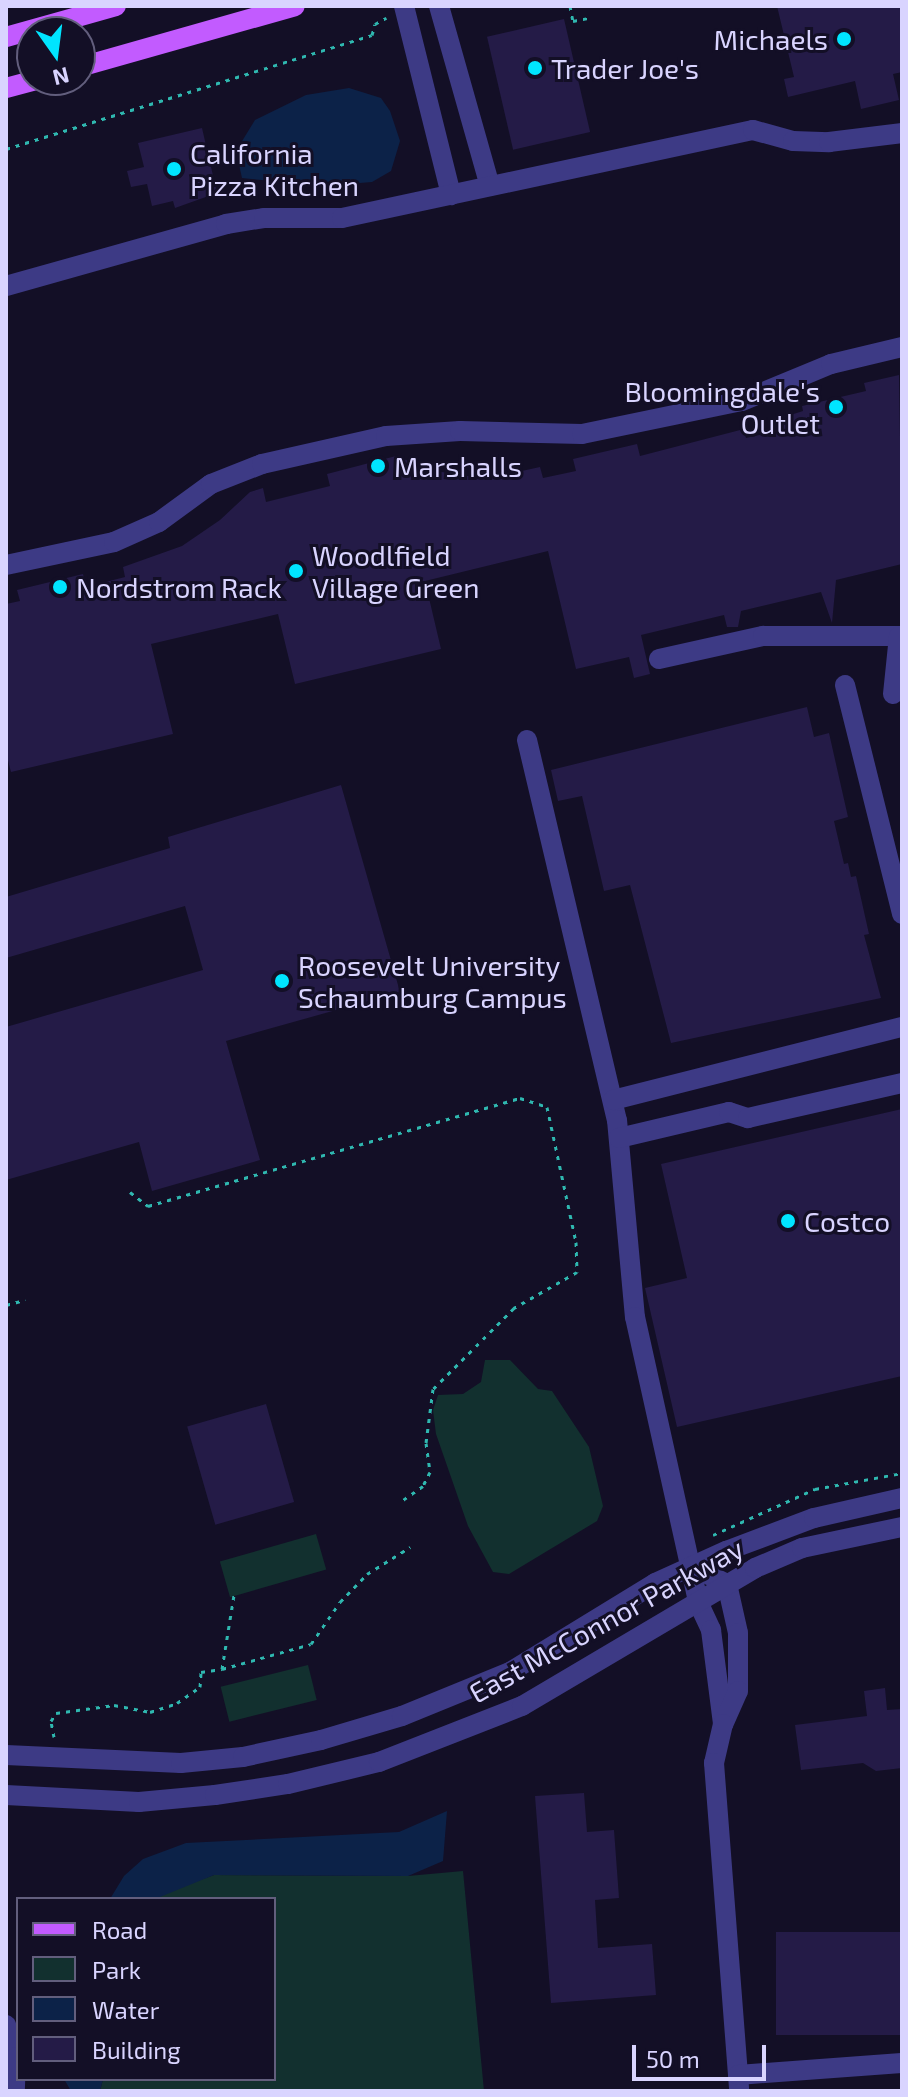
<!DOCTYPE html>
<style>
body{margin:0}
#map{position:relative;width:908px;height:2097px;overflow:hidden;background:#130f26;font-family:"Exo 2",sans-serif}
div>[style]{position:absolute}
.green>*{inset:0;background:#12302f;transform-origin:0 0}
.water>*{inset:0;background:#0c2248}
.building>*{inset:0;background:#241b47;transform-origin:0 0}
.path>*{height:3px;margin-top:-1.5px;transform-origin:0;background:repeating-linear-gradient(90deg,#2fb8b0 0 4px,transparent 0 10px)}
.minor>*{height:20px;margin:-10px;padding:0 10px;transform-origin:10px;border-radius:10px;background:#3d3a85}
.major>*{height:20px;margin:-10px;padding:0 10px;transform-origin:10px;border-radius:10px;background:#c25bff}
.dots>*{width:22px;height:22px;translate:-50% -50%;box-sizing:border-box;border:4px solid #130f26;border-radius:50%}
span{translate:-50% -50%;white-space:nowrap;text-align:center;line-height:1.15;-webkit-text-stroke:6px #130f26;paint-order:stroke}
.poi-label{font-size:28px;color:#d9d4ff}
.right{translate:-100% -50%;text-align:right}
.left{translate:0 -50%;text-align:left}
.street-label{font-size:28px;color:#d9d4ff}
.frame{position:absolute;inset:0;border:8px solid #d9d4ff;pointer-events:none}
.legend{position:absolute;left:16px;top:1897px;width:260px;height:184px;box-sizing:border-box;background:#130f26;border:2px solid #625e7d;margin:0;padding:10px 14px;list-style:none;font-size:24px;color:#d9d4ff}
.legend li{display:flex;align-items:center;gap:16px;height:40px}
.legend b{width:40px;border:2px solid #625e7d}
.north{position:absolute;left:16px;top:16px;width:80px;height:80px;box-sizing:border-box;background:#130f26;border:2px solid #625e7d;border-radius:50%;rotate:166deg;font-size:22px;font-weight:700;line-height:32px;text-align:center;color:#d9d4ff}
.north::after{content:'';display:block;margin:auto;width:28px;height:36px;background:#00e5ff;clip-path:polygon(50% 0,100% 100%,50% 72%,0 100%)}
.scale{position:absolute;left:632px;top:2045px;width:134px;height:36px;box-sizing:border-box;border:4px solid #d9d4ff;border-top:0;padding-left:10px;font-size:24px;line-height:28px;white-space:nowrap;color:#d9d4ff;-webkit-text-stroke:6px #130f26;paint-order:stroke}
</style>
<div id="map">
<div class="green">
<div style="clip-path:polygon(485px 1360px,510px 1360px,538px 1389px,552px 1391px,589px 1447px,603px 1506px,597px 1521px,509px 1574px,493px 1572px,468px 1526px,436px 1434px,433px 1410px,438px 1395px,463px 1394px,481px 1382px)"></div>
<div style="left:316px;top:1534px;width:37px;height:100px;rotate:74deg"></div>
<div style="left:308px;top:1665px;width:36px;height:90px;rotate:76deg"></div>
<div style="clip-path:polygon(463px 1871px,484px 2091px,100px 2091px,103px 2079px,274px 2079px,274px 1899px,155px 1899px,161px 1894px,214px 1875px,408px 1876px)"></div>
</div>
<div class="water">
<div style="clip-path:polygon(349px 88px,381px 98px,390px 111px,400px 141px,391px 171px,372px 182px,322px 186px,242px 178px,236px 151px,255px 120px,306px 95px)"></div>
<div style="clip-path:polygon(447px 1811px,443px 1861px,408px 1876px,214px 1875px,155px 1899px,110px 1899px,124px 1876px,143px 1859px,186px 1843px,399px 1832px)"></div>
<div style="clip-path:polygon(64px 2079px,103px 2079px,100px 2091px,71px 2091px)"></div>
</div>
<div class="building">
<div style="clip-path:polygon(777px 6px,902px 6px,902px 72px,893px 74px,899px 100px,861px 109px,855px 81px,788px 97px,784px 79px,794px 77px)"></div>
<div style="left:564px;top:19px;width:116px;height:79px;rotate:77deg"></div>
<div style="clip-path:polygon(202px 128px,217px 193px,175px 208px,173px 201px,152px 206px,147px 184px,131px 187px,127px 171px,144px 167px,138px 143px)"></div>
<div style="clip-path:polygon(899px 375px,902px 564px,836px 580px,832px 623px,821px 592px,741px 611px,738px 627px,727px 627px,724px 615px,641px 635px,650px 674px,634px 678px,629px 657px,576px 669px,548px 551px,425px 581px,441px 649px,295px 684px,278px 614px,151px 644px,173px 734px,11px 772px,6px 753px,6px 604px,20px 601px,17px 590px,83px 574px,86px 587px,125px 577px,123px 567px,182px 546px,220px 520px,250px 492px,263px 488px,266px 502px,330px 486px,327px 474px,396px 456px,431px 470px,465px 476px,504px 475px,540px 467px,543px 478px,576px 471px,573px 459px,637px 444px,640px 456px,744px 429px,746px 438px,783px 430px,781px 418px,803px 411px,802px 406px,866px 391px,864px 383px)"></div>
<div style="clip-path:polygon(807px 707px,814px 737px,829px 733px,848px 817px,834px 821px,844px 864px,848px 863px,851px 877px,856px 876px,869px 934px,864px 935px,881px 998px,671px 1043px,630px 885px,604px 891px,582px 796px,558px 801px,551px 770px)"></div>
<div style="clip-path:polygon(341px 785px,400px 992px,226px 1041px,260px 1160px,152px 1191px,139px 1142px,6px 1180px,6px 1027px,203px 970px,185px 906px,6px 958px,6px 897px,170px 848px,168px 837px)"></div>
<div style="clip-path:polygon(902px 1109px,902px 1376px,677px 1427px,645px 1288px,687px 1278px,661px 1164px)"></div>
<div style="left:266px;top:1404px;width:102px;height:82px;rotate:74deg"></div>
<div style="clip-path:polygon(885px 1688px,887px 1710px,902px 1709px,902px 1768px,876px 1771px,863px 1763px,801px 1770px,795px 1725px,867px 1716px,864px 1691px)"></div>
<div style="clip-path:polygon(584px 1793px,587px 1832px,614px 1830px,619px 1898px,595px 1900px,598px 1948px,652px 1944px,656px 1995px,551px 2003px,535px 1796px)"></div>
<div style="left:902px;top:1932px;width:103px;height:126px;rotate:90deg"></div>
</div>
<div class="path">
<div style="left:570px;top:6px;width:15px;rotate:79deg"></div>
<div style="left:573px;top:21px;width:15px;rotate:-11deg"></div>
<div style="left:6px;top:149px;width:383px;rotate:-17.3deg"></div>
<div style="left:372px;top:35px;width:11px;rotate:-75deg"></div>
<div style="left:375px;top:24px;width:13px;rotate:-29deg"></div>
<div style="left:130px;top:1192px;width:23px;rotate:38deg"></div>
<div style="left:148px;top:1206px;width:387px;rotate:-16.2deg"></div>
<div style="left:520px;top:1098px;width:28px;rotate:18deg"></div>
<div style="left:547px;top:1107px;width:138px;rotate:77.9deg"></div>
<div style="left:576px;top:1242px;width:30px;rotate:88deg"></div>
<div style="left:577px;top:1272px;width:73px;rotate:150.3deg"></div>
<div style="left:514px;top:1308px;width:115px;rotate:135deg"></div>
<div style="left:433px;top:1389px;width:54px;rotate:97.4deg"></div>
<div style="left:426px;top:1443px;width:29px;rotate:82deg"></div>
<div style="left:430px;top:1472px;width:16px;rotate:117deg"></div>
<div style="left:423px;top:1486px;width:29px;rotate:145deg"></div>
<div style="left:6px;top:1305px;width:20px;rotate:-15deg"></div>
<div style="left:713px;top:1535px;width:112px;rotate:-24.3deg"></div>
<div style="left:815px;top:1489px;width:88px;rotate:-10.4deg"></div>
<div style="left:222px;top:1669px;width:92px;rotate:-15.7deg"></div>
<div style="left:311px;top:1644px;width:51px;rotate:-55.4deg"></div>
<div style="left:340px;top:1602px;width:39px;rotate:-46deg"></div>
<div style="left:367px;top:1574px;width:51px;rotate:-32.1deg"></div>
<div style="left:54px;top:1737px;width:16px;rotate:-101deg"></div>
<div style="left:51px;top:1721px;width:9px;rotate:-58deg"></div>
<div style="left:56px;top:1713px;width:59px;rotate:-7.9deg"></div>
<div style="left:114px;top:1705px;width:37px;rotate:11deg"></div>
<div style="left:150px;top:1712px;width:28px;rotate:-18deg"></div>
<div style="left:177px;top:1703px;width:28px;rotate:-35deg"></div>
<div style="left:200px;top:1687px;width:15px;rotate:-86deg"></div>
<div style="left:201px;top:1672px;width:21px;rotate:-8deg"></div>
<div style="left:222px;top:1669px;width:75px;rotate:-80.8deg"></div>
</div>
<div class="minor">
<div style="left:404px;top:6px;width:195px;rotate:76deg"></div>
<div style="left:439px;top:6px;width:187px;rotate:74.2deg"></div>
<div style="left:6px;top:286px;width:229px;rotate:-15.7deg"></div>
<div style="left:226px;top:224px;width:38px;rotate:-9deg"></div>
<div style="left:264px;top:218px;width:78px"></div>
<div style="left:342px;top:218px;width:420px;rotate:-12.1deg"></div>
<div style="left:753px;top:130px;width:41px;rotate:15.4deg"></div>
<div style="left:793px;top:141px;width:36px;rotate:2deg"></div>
<div style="left:829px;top:142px;width:74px;rotate:-7deg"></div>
<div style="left:6px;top:565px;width:110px;rotate:-12deg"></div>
<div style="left:114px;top:542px;width:49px;rotate:-24deg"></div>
<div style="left:159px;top:522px;width:64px;rotate:-36.2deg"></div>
<div style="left:211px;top:484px;width:55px;rotate:-21.4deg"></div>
<div style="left:262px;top:464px;width:127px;rotate:-12.7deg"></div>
<div style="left:386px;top:436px;width:74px;rotate:-3.9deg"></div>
<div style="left:460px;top:431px;width:122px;rotate:1.4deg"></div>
<div style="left:582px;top:434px;width:163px;rotate:-11.7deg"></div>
<div style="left:742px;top:401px;width:96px;rotate:-22.6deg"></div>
<div style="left:831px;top:364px;width:73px;rotate:-13.5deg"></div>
<div style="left:659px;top:659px;width:107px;rotate:-12.5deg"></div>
<div style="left:763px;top:636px;width:139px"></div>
<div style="left:845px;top:685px;width:236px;rotate:76deg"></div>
<div style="left:893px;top:694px;width:58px;rotate:-84.1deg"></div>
<div style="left:527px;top:740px;width:391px;rotate:76.7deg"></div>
<div style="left:617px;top:1120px;width:198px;rotate:84.8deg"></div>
<div style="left:635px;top:1317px;width:292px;rotate:77.5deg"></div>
<div style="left:698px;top:1602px;width:31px;rotate:65deg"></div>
<div style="left:711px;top:1630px;width:95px;rotate:82.7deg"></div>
<div style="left:613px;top:1100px;width:298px;rotate:-14.2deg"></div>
<div style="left:619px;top:1138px;width:113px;rotate:-13.3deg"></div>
<div style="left:729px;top:1112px;width:20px;rotate:18deg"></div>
<div style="left:748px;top:1118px;width:158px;rotate:-12.8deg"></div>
<div style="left:691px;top:1566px;width:40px;rotate:26.6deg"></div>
<div style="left:727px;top:1584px;width:50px;rotate:77.3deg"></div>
<div style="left:738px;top:1633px;width:58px;rotate:90deg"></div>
<div style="left:738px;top:1691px;width:36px;rotate:114deg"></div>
<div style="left:723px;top:1724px;width:40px;rotate:103deg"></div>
<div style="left:714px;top:1763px;width:329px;rotate:85.6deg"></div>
<div style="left:6px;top:1755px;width:175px;rotate:2.6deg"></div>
<div style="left:181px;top:1763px;width:62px;rotate:-5.5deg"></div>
<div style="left:243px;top:1757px;width:80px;rotate:-12.3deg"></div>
<div style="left:321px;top:1740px;width:84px;rotate:-16.5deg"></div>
<div style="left:402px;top:1716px;width:117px;rotate:-22.2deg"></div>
<div style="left:510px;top:1672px;width:170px;rotate:-31.5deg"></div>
<div style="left:655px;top:1583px;width:78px;rotate:-24.3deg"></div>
<div style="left:726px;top:1551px;width:94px;rotate:-20.6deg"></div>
<div style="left:814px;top:1518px;width:90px;rotate:-12.8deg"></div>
<div style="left:6px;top:1795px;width:133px;rotate:3deg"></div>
<div style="left:139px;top:1802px;width:76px;rotate:-5.3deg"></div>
<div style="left:215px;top:1795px;width:74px;rotate:-8.6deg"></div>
<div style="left:288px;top:1784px;width:94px;rotate:-13.6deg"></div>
<div style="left:379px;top:1762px;width:154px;rotate:-21.4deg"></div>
<div style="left:522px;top:1706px;width:271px;rotate:-30.6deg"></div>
<div style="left:755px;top:1568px;width:51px;rotate:-23.1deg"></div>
<div style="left:802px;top:1548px;width:102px;rotate:-11.9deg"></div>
<div style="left:6px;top:2025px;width:34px;rotate:73deg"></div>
<div style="left:16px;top:2057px;width:34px;rotate:92deg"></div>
<div style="left:738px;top:2075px;width:164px;rotate:-4.2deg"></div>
</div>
<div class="major">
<div style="left:6px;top:37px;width:114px;rotate:-15.7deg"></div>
<div style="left:80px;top:67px;width:223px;rotate:-15.8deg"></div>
<div style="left:6px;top:88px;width:31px;rotate:-15deg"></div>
</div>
<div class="dots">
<div style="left:844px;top:39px;background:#00e5ff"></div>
<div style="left:535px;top:68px;background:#00e5ff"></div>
<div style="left:174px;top:169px;background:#00e5ff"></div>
<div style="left:836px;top:407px;background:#00e5ff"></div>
<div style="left:378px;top:466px;background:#00e5ff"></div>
<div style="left:296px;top:571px;background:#00e5ff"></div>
<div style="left:60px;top:587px;background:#00e5ff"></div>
<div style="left:282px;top:981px;background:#00e5ff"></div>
<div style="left:788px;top:1221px;background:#00e5ff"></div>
</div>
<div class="poi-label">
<span class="right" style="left:828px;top:39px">Michaels</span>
<span class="left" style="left:551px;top:68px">Trader Joe's</span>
<span class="left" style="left:190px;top:169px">California<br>Pizza Kitchen</span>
<span class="right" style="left:820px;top:407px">Bloomingdale's<br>Outlet</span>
<span class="left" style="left:394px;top:466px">Marshalls</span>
<span class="left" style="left:312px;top:571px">Woodlfield<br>Village Green</span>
<span class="left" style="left:76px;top:587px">Nordstrom Rack</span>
<span class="left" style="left:298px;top:981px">Roosevelt University<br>Schaumburg Campus</span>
<span class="left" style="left:804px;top:1221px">Costco</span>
</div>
<div class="street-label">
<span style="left:606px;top:1620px;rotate:-29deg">East McConnor Parkway</span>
</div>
<div class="frame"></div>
<ul class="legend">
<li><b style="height:10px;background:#c25bff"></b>Road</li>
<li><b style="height:22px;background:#12302f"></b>Park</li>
<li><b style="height:22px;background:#0c2248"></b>Water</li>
<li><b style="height:22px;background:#241b47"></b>Building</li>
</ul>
<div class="north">N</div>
<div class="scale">50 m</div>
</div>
